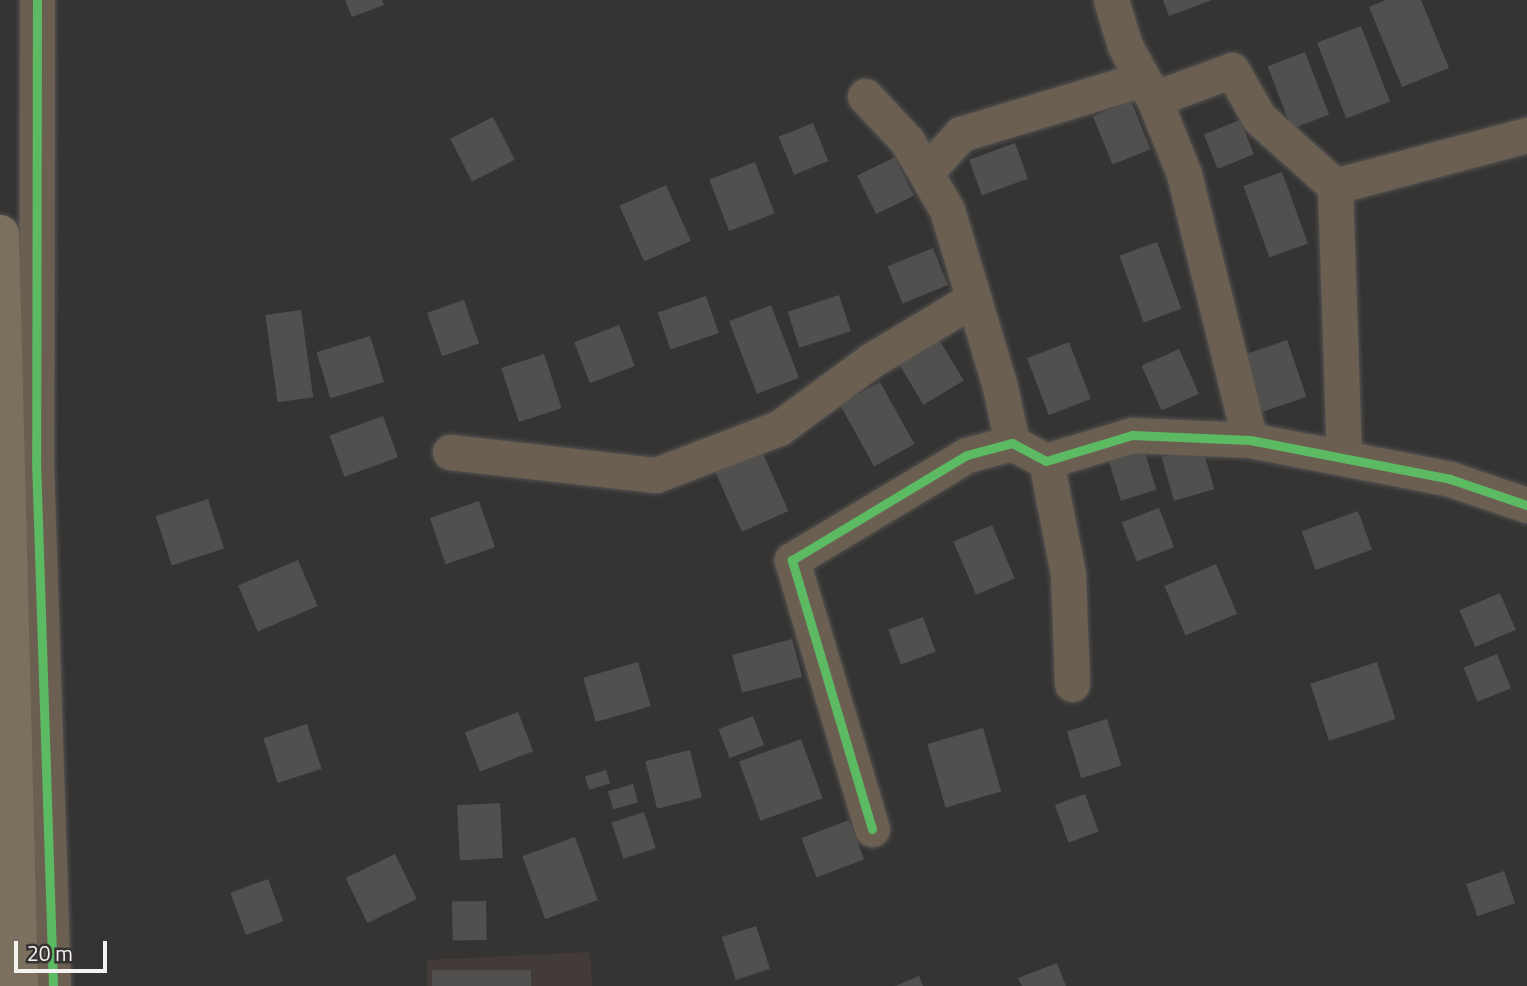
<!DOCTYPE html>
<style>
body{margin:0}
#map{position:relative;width:1527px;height:986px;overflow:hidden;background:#353433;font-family:"Titillium Web",sans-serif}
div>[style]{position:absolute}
.built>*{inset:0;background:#433b38}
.building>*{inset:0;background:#51504f;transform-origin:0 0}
.roads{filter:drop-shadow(0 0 2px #545352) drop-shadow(0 0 2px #545352)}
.minor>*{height:35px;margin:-17.5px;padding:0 17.5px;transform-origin:17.5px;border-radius:17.5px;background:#6b5f52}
.highway>*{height:38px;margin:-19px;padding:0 19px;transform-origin:19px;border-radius:19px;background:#7b6f5e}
.cycleway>*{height:9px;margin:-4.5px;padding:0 4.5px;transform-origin:4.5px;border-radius:4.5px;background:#5cba63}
span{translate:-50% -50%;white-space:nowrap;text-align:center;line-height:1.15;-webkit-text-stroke:6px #363332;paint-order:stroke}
.scale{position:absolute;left:14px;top:941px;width:93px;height:32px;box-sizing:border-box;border:4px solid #f5f3f2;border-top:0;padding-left:9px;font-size:21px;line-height:24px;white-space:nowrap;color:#f5f3f2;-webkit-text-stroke:5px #363332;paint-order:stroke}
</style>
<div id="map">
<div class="built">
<div style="clip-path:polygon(590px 952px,592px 986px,427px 986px,427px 960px)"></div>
</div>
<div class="building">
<div style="clip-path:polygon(345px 0,382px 0,384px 5px,352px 17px)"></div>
<div style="clip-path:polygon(1163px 0,1212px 0,1169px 16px)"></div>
<div style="clip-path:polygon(1386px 0,1421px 0,1449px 68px,1402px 87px,1369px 7px)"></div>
<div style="left:1361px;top:26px;width:81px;height:47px;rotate:69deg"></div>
<div style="left:1305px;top:52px;width:67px;height:40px;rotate:69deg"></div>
<div style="left:1131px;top:101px;width:52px;height:41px;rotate:68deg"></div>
<div style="left:493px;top:117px;width:48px;height:48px;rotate:63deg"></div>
<div style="left:1240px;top:120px;width:37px;height:39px;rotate:68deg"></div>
<div style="left:813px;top:123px;width:41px;height:37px;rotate:68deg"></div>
<div style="left:1015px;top:143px;width:38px;height:49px;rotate:70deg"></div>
<div style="left:895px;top:157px;width:43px;height:42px;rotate:64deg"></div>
<div style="left:755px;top:162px;width:55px;height:49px;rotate:69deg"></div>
<div style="left:1282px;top:172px;width:76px;height:41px;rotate:70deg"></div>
<div style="left:666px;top:185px;width:61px;height:51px;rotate:66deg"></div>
<div style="left:1157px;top:242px;width:71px;height:40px;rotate:70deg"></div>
<div style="left:933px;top:248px;width:40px;height:49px;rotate:68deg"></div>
<div style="left:839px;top:295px;width:38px;height:54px;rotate:72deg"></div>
<div style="left:706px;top:296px;width:39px;height:51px;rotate:71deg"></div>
<div style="left:464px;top:300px;width:46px;height:39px;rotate:71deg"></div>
<div style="left:771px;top:305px;width:78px;height:45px;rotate:69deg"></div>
<div style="left:301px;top:310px;width:88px;height:36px;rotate:82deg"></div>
<div style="left:619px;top:325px;width:44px;height:48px;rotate:69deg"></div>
<div style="left:370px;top:336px;width:48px;height:56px;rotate:73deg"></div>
<div style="left:937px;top:336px;width:52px;height:47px;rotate:59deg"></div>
<div style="left:1287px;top:340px;width:60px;height:47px;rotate:71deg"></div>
<div style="left:1069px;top:342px;width:61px;height:45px;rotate:69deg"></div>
<div style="left:1179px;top:349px;width:49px;height:41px;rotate:66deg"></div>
<div style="left:544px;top:354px;width:57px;height:45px;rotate:72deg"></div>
<div style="left:880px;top:382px;width:71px;height:46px;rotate:61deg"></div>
<div style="left:383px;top:416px;width:44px;height:57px;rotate:70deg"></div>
<div style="left:1142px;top:443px;width:49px;height:37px;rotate:73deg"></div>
<div style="left:1202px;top:446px;width:45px;height:42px;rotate:74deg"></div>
<div style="left:760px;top:447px;width:70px;height:51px;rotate:66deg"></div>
<div style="left:208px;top:499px;width:52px;height:55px;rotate:72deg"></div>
<div style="left:479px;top:501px;width:49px;height:52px;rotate:71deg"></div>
<div style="left:1159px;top:508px;width:42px;height:40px;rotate:69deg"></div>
<div style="left:1358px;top:511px;width:41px;height:60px;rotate:70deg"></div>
<div style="left:992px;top:525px;width:58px;height:42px;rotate:67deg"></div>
<div style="left:298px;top:560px;width:50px;height:65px;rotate:67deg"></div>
<div style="left:1216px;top:564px;width:54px;height:56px;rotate:67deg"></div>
<div style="left:1500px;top:593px;width:40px;height:44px;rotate:67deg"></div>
<div style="left:923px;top:617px;width:37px;height:37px;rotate:70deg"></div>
<div style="left:792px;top:639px;width:39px;height:62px;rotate:75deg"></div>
<div style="left:1497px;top:654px;width:37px;height:36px;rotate:68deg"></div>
<div style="left:638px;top:662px;width:46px;height:57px;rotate:74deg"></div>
<div style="left:1377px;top:662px;width:60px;height:70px;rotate:72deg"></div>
<div style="left:518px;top:712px;width:42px;height:57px;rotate:69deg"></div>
<div style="left:753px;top:716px;width:31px;height:37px;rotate:69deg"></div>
<div style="left:1107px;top:719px;width:49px;height:42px;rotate:73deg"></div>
<div style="left:307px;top:724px;width:47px;height:46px;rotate:72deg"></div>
<div style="left:983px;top:728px;width:66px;height:58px;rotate:74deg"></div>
<div style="left:801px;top:739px;width:63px;height:66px;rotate:70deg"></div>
<div style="left:690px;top:750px;width:49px;height:46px;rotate:76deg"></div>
<div style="left:606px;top:770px;width:14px;height:22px;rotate:73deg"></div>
<div style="left:633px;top:784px;width:19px;height:26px;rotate:74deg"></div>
<div style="left:1085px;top:794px;width:40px;height:32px;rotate:70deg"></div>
<div style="left:500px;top:803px;width:55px;height:43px;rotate:87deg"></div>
<div style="left:644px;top:812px;width:38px;height:34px;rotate:72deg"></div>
<div style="left:849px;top:820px;width:42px;height:51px;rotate:69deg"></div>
<div style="left:575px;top:837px;width:67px;height:56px;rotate:70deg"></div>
<div style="left:395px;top:854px;width:50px;height:55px;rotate:64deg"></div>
<div style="left:1504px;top:871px;width:34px;height:40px;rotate:71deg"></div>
<div style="left:268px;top:879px;width:45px;height:40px;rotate:70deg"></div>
<div style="left:486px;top:901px;width:39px;height:34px;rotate:89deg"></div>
<div style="left:756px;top:926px;width:45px;height:36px;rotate:72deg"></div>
<div style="clip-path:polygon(1057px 963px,1066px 986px,1022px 986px,1018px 978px)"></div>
<div style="left:432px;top:970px;width:99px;height:16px"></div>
<div style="clip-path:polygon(919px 976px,923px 986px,895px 986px)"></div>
</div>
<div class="roads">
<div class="minor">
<div style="left:37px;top:0;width:460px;rotate:90.1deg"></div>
<div style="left:36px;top:460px;width:526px;rotate:88.15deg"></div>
<div style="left:1111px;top:0;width:48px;rotate:73.1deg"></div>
<div style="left:1125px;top:46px;width:60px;rotate:61.3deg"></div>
<div style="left:1154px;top:99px;width:81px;rotate:68.2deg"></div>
<div style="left:1184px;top:174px;width:274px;rotate:76.1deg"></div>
<div style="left:865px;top:96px;width:62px;rotate:47deg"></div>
<div style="left:907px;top:141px;width:80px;rotate:59.9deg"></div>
<div style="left:947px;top:210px;width:185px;rotate:73.3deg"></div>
<div style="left:1000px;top:387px;width:57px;rotate:77.9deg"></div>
<div style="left:1154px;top:99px;width:83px;rotate:-20.4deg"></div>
<div style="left:1232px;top:70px;width:55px;rotate:60.6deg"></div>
<div style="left:1259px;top:118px;width:102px;rotate:41.8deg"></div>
<div style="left:926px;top:172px;width:52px;rotate:-47.4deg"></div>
<div style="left:961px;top:134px;width:190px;rotate:-16.8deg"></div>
<div style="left:450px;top:452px;width:207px;rotate:6.4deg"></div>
<div style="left:656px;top:475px;width:132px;rotate:-20.9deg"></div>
<div style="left:779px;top:428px;width:115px;rotate:-36.2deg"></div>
<div style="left:872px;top:360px;width:118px;rotate:-31.1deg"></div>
<div style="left:1344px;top:458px;width:272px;rotate:-91.9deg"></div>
<div style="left:1335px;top:186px;width:199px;rotate:-14.9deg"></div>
<div style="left:1046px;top:461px;width:115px;rotate:79deg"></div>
<div style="left:1068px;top:574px;width:110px;rotate:87.9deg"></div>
<div style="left:872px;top:829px;width:281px;rotate:-106.6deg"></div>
<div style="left:792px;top:560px;width:204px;rotate:-31deg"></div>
<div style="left:967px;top:455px;width:47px;rotate:-14.9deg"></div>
<div style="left:1012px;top:443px;width:38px;rotate:28deg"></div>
<div style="left:1046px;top:461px;width:90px;rotate:-16.8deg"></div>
<div style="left:1132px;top:435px;width:118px;rotate:2.4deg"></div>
<div style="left:1250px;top:440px;width:204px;rotate:11deg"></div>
<div style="left:1450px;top:479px;width:81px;rotate:18.7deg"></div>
</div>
<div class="highway">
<div style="left:0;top:234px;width:752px;rotate:88.55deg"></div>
</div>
</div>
<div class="cycleway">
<div style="left:37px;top:0;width:460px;rotate:90.1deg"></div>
<div style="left:36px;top:460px;width:526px;rotate:88.15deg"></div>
<div style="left:872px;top:829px;width:281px;rotate:-106.6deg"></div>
<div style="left:792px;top:560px;width:204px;rotate:-31deg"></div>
<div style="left:967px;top:455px;width:47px;rotate:-14.9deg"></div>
<div style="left:1012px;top:443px;width:38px;rotate:28deg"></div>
<div style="left:1046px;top:461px;width:90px;rotate:-16.8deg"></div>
<div style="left:1132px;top:435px;width:118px;rotate:2.4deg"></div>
<div style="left:1250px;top:440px;width:204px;rotate:11deg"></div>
<div style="left:1450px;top:479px;width:81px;rotate:18.7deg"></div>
</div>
<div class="scale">20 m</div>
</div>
